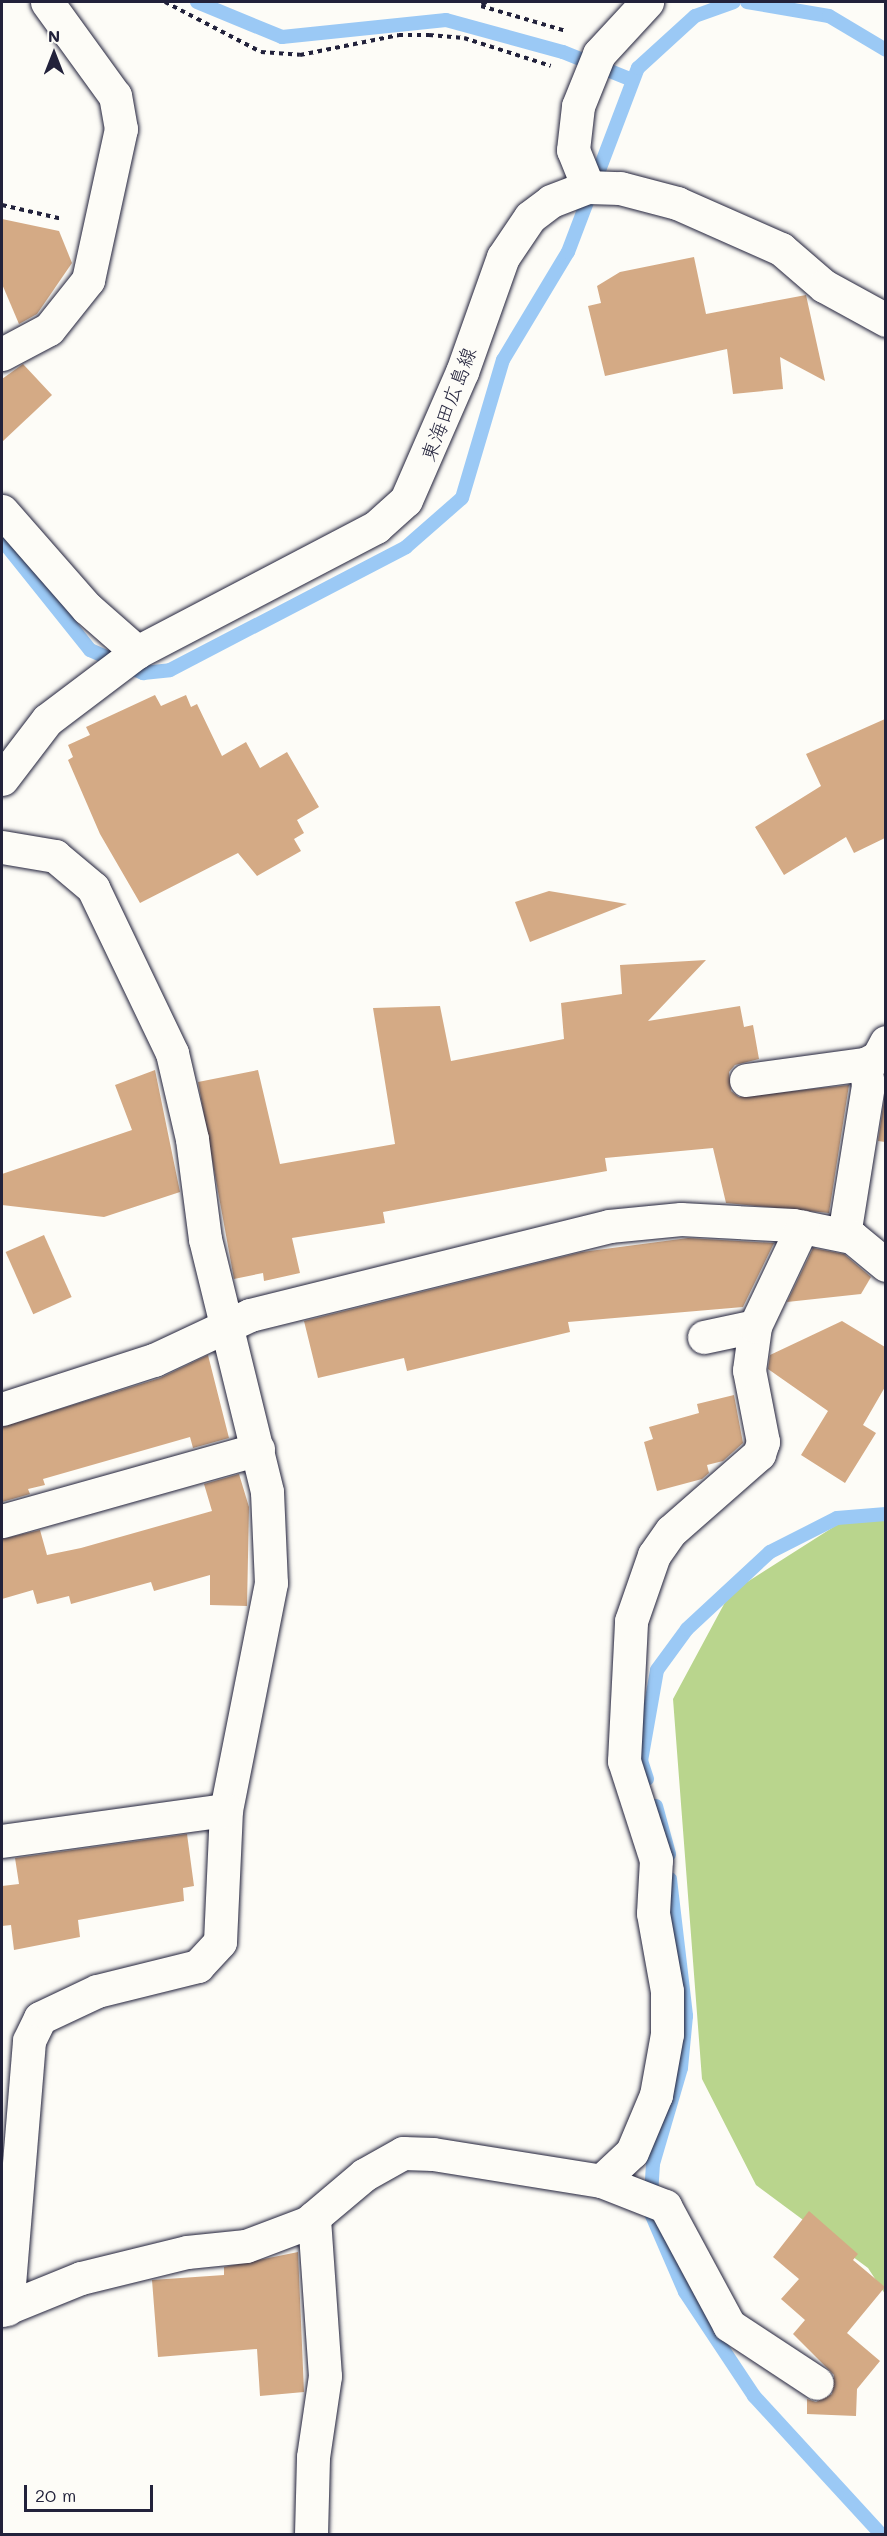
<!DOCTYPE html>
<meta charset="utf-8">
<style>
body{margin:0}
#map{position:relative;width:887px;height:2536px;overflow:hidden;background:#fdfcf7;font-family:Mali,"Klee One",sans-serif}
div>[style]{position:absolute}
.green>*{inset:0;background:#b9d58d}
.stream>*{height:14px;margin:-7px;padding:0 7px;transform-origin:7px;border-radius:7px;background:#9bc9f5}
.building>*{inset:0;background:#d4aa85;transform-origin:0 0}
.path>*{height:4px;margin-top:-2px;transform-origin:0;background:repeating-linear-gradient(90deg,#22223b 0 4.5px,transparent 0 9px)}
.roads{filter:drop-shadow(0 0 2px #22223b) drop-shadow(0 0 2px #22223b)}
.minor>*{height:33px;margin:-16.5px;padding:0 16.5px;transform-origin:16.5px;border-radius:16.5px;background:#fdfcf7}
.major>*{height:33px;margin:-16.5px;padding:0 16.5px;transform-origin:16.5px;border-radius:16.5px;background:#fdfcf7}
span{translate:-50% -50%;white-space:nowrap;text-align:center;line-height:1.15;-webkit-text-stroke:5px #fdfcf7;paint-order:stroke}
.street-label{font-size:20px;color:#22223b}
.frame{position:absolute;inset:0;border:3px solid #22223b;pointer-events:none}
.north{position:absolute;left:24px;top:24px;width:60px;height:60px;-webkit-text-stroke:4px #fdfcf7;paint-order:stroke;rotate:0deg;font-size:16px;font-weight:700;line-height:24px;text-align:center;color:#22223b}
.north::after{content:'';display:block;margin:auto;width:21px;height:27px;background:#22223b;clip-path:polygon(50% 0,100% 100%,50% 72%,0 100%)}
.scale{position:absolute;left:24px;top:2485px;width:129px;height:27px;box-sizing:border-box;border:3px solid #22223b;border-top:0;padding-left:8px;font-size:18px;line-height:21px;white-space:nowrap;color:#22223b;-webkit-text-stroke:4px #fdfcf7;paint-order:stroke}
</style>
<div id="map">
<div class="green">
<div style="clip-path:polygon(885px 1509px,885px 2294px,868px 2268px,756px 2185px,702px 2079px,673px 1699px,730px 1593px,857px 1512px)"></div>
</div>
<div class="stream">
<div style="left:197px;top:2px;width:92px;rotate:22.4deg"></div>
<div style="left:282px;top:37px;width:165px;rotate:-5.9deg"></div>
<div style="left:446px;top:20px;width:121px;rotate:15.3deg"></div>
<div style="left:563px;top:52px;width:74px;rotate:22.1deg"></div>
<div style="left:747px;top:2px;width:83px;rotate:9.7deg"></div>
<div style="left:829px;top:16px;width:66px;rotate:30.8deg"></div>
<div style="left:2px;top:540px;width:141px;rotate:51.3deg"></div>
<div style="left:90px;top:650px;width:58px;rotate:23.5deg"></div>
<div style="left:143px;top:673px;width:27px;rotate:-6deg"></div>
<div style="left:170px;top:670px;width:266px;rotate:-27.5deg"></div>
<div style="left:406px;top:547px;width:74px;rotate:-41.2deg"></div>
<div style="left:462px;top:498px;width:144px;rotate:-73.5deg"></div>
<div style="left:503px;top:360px;width:126px;rotate:-59deg"></div>
<div style="left:568px;top:252px;width:197px;rotate:-69.2deg"></div>
<div style="left:638px;top:68px;width:77px;rotate:-42.4deg"></div>
<div style="left:695px;top:16px;width:41px;rotate:-19.7deg"></div>
<div style="left:647px;top:1779px;width:19px;rotate:-108deg"></div>
<div style="left:641px;top:1761px;width:92px;rotate:-80deg"></div>
<div style="left:657px;top:1670px;width:51px;rotate:-53.8deg"></div>
<div style="left:687px;top:1629px;width:113px;rotate:-42.9deg"></div>
<div style="left:770px;top:1552px;width:75px;rotate:-26.9deg"></div>
<div style="left:837px;top:1518px;width:49px;rotate:-4.7deg"></div>
<div style="left:656px;top:1806px;width:50px;rotate:74.8deg"></div>
<div style="left:670px;top:1879px;width:138px;rotate:83.3deg"></div>
<div style="left:686px;top:2016px;width:52px;rotate:95.5deg"></div>
<div style="left:681px;top:2068px;width:100px;rotate:106.3deg"></div>
<div style="left:653px;top:2164px;width:47px;rotate:93.7deg"></div>
<div style="left:650px;top:2211px;width:88px;rotate:66.6deg"></div>
<div style="left:685px;top:2292px;width:125px;rotate:56.4deg"></div>
<div style="left:754px;top:2396px;width:188px;rotate:47.4deg"></div>
</div>
<div class="building">
<div style="clip-path:polygon(2px 219px,59px 231px,72px 263px,37px 314px,19px 324px,2px 284px)"></div>
<div style="clip-path:polygon(694px 257px,706px 314px,806px 295px,825px 381px,780px 357px,783px 389px,733px 394px,727px 349px,605px 376px,588px 306px,601px 303px,597px 286px,620px 272px)"></div>
<div style="clip-path:polygon(23px 364px,52px 395px,2px 442px,2px 379px)"></div>
<div style="clip-path:polygon(155px 695px,161px 706px,186px 695px,191px 707px,197px 704px,222px 756px,246px 742px,260px 768px,287px 752px,319px 807px,297px 820px,304px 833px,294px 839px,301px 851px,257px 876px,238px 853px,140px 903px,100px 834px,68px 760px,73px 757px,68px 745px,90px 735px,86px 727px)"></div>
<div style="clip-path:polygon(885px 719px,885px 838px,854px 853px,846px 837px,784px 875px,755px 827px,821px 786px,806px 754px)"></div>
<div style="clip-path:polygon(549px 891px,627px 904px,530px 942px,515px 902px)"></div>
<div style="clip-path:polygon(706px 960px,648px 1021px,740px 1006px,744px 1027px,753px 1025px,759px 1059px,735px 1065px,729px 1072px,731px 1091px,739px 1097px,849px 1085px,829px 1213px,726px 1203px,713px 1148px,605px 1158px,607px 1171px,383px 1212px,385px 1223px,292px 1238px,300px 1273px,264px 1281px,263px 1273px,234px 1279px,198px 1082px,258px 1070px,280px 1164px,395px 1144px,373px 1008px,440px 1006px,451px 1061px,564px 1039px,561px 1003px,622px 994px,620px 965px)"></div>
<div style="clip-path:polygon(155px 1070px,180px 1192px,104px 1217px,2px 1205px,2px 1174px,132px 1130px,115px 1085px)"></div>
<div style="clip-path:polygon(885px 1094px,885px 1142px,878px 1141px)"></div>
<div style="left:44px;top:1235px;width:68px;height:42px;rotate:66deg"></div>
<div style="clip-path:polygon(688px 1238px,774px 1243px,743px 1307px,568px 1322px,570px 1332px,407px 1371px,404px 1358px,318px 1378px,304px 1321px,582px 1252px)"></div>
<div style="clip-path:polygon(813px 1248px,844px 1254px,871px 1277px,861px 1294px,787px 1302px)"></div>
<div style="clip-path:polygon(842px 1321px,885px 1347px,885px 1387px,863px 1425px,876px 1433px,845px 1483px,801px 1455px,828px 1411px,768px 1369px,770px 1355px)"></div>
<div style="clip-path:polygon(208px 1355px,229px 1438px,193px 1448px,190px 1437px,43px 1479px,45px 1485px,28px 1489px,30px 1494px,2px 1502px,2px 1427px,160px 1378px)"></div>
<div style="clip-path:polygon(734px 1395px,743px 1443px,723px 1461px,707px 1465px,709px 1473px,702px 1479px,657px 1491px,644px 1442px,653px 1439px,649px 1427px,699px 1413px,697px 1404px)"></div>
<div style="clip-path:polygon(239px 1474px,249px 1507px,247px 1606px,210px 1605px,210px 1575px,154px 1591px,151px 1582px,71px 1604px,69px 1596px,37px 1604px,33px 1590px,2px 1599px,2px 1539px,40px 1530px,47px 1555px,81px 1548px,212px 1511px,204px 1484px)"></div>
<div style="clip-path:polygon(187px 1834px,194px 1886px,183px 1888px,184px 1901px,78px 1920px,80px 1937px,14px 1950px,11px 1925px,2px 1926px,2px 1886px,19px 1884px,15px 1858px)"></div>
<div style="clip-path:polygon(809px 2211px,858px 2254px,853px 2260px,885px 2287px,847px 2333px,880px 2361px,857px 2389px,856px 2416px,807px 2414px,807px 2399px,816px 2402px,832px 2394px,834px 2375px,793px 2334px,805px 2320px,781px 2299px,799px 2279px,773px 2257px)"></div>
<div style="clip-path:polygon(298px 2252px,304px 2392px,260px 2396px,257px 2349px,158px 2357px,152px 2280px,224px 2275px,224px 2267px)"></div>
</div>
<div class="path">
<div style="left:165px;top:2px;width:108px;rotate:27.5deg"></div>
<div style="left:261px;top:52px;width:39px;rotate:4deg"></div>
<div style="left:300px;top:55px;width:101px;rotate:-11.4deg"></div>
<div style="left:399px;top:35px;width:30px"></div>
<div style="left:429px;top:35px;width:35px;rotate:5deg"></div>
<div style="left:464px;top:38px;width:91px;rotate:17.8deg"></div>
<div style="left:486px;top:2px;width:6px;rotate:141deg"></div>
<div style="left:481px;top:6px;width:89px;rotate:16.4deg"></div>
<div style="left:2px;top:205px;width:62px;rotate:13.1deg"></div>
</div>
<div class="roads">
<div class="minor">
<div style="left:588px;top:187px;width:40px;rotate:-112deg"></div>
<div style="left:573px;top:150px;width:44px;rotate:-83.5deg"></div>
<div style="left:578px;top:106px;width:56px;rotate:-68deg"></div>
<div style="left:599px;top:54px;width:71px;rotate:-47.3deg"></div>
<div style="left:2px;top:354px;width:53px;rotate:-28deg"></div>
<div style="left:49px;top:329px;width:63px;rotate:-51.5deg"></div>
<div style="left:88px;top:280px;width:155px;rotate:-77.7deg"></div>
<div style="left:121px;top:129px;width:34px;rotate:-100deg"></div>
<div style="left:115px;top:96px;width:116px;rotate:-125.9deg"></div>
<div style="left:2px;top:511px;width:129px;rotate:48.8deg"></div>
<div style="left:87px;top:608px;width:67px;rotate:41.3deg"></div>
<div style="left:2px;top:847px;width:54px;rotate:9.6deg"></div>
<div style="left:55px;top:856px;width:50px;rotate:40.1deg"></div>
<div style="left:93px;top:888px;width:183px;rotate:64.4deg"></div>
<div style="left:172px;top:1053px;width:88px;rotate:76.9deg"></div>
<div style="left:192px;top:1139px;width:101px;rotate:82.6deg"></div>
<div style="left:205px;top:1239px;width:260px;rotate:76.2deg"></div>
<div style="left:267px;top:1492px;width:91px;rotate:87.5deg"></div>
<div style="left:271px;top:1583px;width:231px;rotate:101.2deg"></div>
<div style="left:226px;top:1810px;width:132px;rotate:92.6deg"></div>
<div style="left:220px;top:1942px;width:33px;rotate:133deg"></div>
<div style="left:198px;top:1966px;width:104px;rotate:166.1deg"></div>
<div style="left:97px;top:1991px;width:63px;rotate:154.7deg"></div>
<div style="left:40px;top:2018px;width:25px;rotate:116deg"></div>
<div style="left:29px;top:2041px;width:269px;rotate:94.7deg"></div>
<div style="left:746px;top:1080px;width:120px;rotate:-7.7deg"></div>
<div style="left:865px;top:1064px;width:15px;rotate:-28deg"></div>
<div style="left:878px;top:1057px;width:17px;rotate:-62deg"></div>
<div style="left:844px;top:1235px;width:152px;rotate:-80.9deg"></div>
<div style="left:868px;top:1085px;width:21px;rotate:-98deg"></div>
<div style="left:704px;top:1337px;width:52px;rotate:-12.2deg"></div>
<div style="left:2px;top:1409px;width:160px;rotate:-17.9deg"></div>
<div style="left:154px;top:1360px;width:106px;rotate:-25.1deg"></div>
<div style="left:250px;top:1315px;width:370px;rotate:-13.9deg"></div>
<div style="left:609px;top:1226px;width:72px;rotate:-5.6deg"></div>
<div style="left:681px;top:1219px;width:112px;rotate:3.1deg"></div>
<div style="left:793px;top:1225px;width:60px;rotate:11.5deg"></div>
<div style="left:852px;top:1237px;width:44px;rotate:39.5deg"></div>
<div style="left:2px;top:1521px;width:266px;rotate:-15.7deg"></div>
<div style="left:2px;top:1841px;width:226px;rotate:-7.9deg"></div>
<div style="left:601px;top:2181px;width:42px;rotate:-43.1deg"></div>
<div style="left:632px;top:2152px;width:62px;rotate:-67.2deg"></div>
<div style="left:656px;top:2095px;width:62px;rotate:-79.8deg"></div>
<div style="left:667px;top:2034px;width:43px;rotate:-90deg"></div>
<div style="left:667px;top:1991px;width:79px;rotate:-100.2deg"></div>
<div style="left:653px;top:1913px;width:53px;rotate:-86.8deg"></div>
<div style="left:656px;top:1860px;width:104px;rotate:-107.9deg"></div>
<div style="left:624px;top:1761px;width:140px;rotate:-87.1deg"></div>
<div style="left:631px;top:1621px;width:70px;rotate:-70.8deg"></div>
<div style="left:654px;top:1555px;width:29px;rotate:-55deg"></div>
<div style="left:671px;top:1531px;width:117px;rotate:-41.2deg"></div>
<div style="left:759px;top:1454px;width:13px;rotate:-72deg"></div>
<div style="left:763px;top:1442px;width:73px;rotate:-101deg"></div>
<div style="left:749px;top:1370px;width:44px;rotate:-82.2deg"></div>
<div style="left:755px;top:1326px;width:110px;rotate:-64.6deg"></div>
<div style="left:2px;top:2310px;width:85px;rotate:-22.1deg"></div>
<div style="left:81px;top:2278px;width:109px;rotate:-13.8deg"></div>
<div style="left:187px;top:2252px;width:59px;rotate:-5.8deg"></div>
<div style="left:246px;top:2246px;width:65px;rotate:-20.7deg"></div>
<div style="left:307px;top:2223px;width:75px;rotate:-40.1deg"></div>
<div style="left:364px;top:2175px;width:45px;rotate:-29.4deg"></div>
<div style="left:403px;top:2153px;width:30px;rotate:2deg"></div>
<div style="left:433px;top:2154px;width:170px;rotate:9.1deg"></div>
<div style="left:601px;top:2181px;width:69px;rotate:21.3deg"></div>
<div style="left:665px;top:2206px;width:135px;rotate:61.7deg"></div>
<div style="left:729px;top:2325px;width:105px;rotate:33.4deg"></div>
<div style="left:311px;top:2534px;width:77px;rotate:-88.5deg"></div>
<div style="left:313px;top:2457px;width:82px;rotate:-81.6deg"></div>
<div style="left:325px;top:2376px;width:159px;rotate:-94deg"></div>
</div>
<div class="major">
<div style="left:2px;top:779px;width:74px;rotate:-52.7deg"></div>
<div style="left:47px;top:720px;width:113px;rotate:-37.1deg"></div>
<div style="left:137px;top:652px;width:270px;rotate:-27.6deg"></div>
<div style="left:376px;top:527px;width:40px;rotate:-42deg"></div>
<div style="left:406px;top:500px;width:140px;rotate:-66.4deg"></div>
<div style="left:462px;top:372px;width:122px;rotate:-70.4deg"></div>
<div style="left:503px;top:257px;width:48px;rotate:-56deg"></div>
<div style="left:530px;top:217px;width:26px;rotate:-37deg"></div>
<div style="left:551px;top:201px;width:40px;rotate:-21deg"></div>
<div style="left:588px;top:187px;width:32px;rotate:2deg"></div>
<div style="left:620px;top:188px;width:59px;rotate:14.7deg"></div>
<div style="left:677px;top:203px;width:114px;rotate:23.9deg"></div>
<div style="left:781px;top:249px;width:57px;rotate:40.7deg"></div>
<div style="left:824px;top:286px;width:71px;rotate:28.7deg"></div>
</div>
</div>
<div class="street-label">
<span style="left:448px;top:404px;rotate:-69deg">東海田広島線</span>
</div>
<div class="frame"></div>
<div class="north">N</div>
<div class="scale">20 m</div>
</div>
